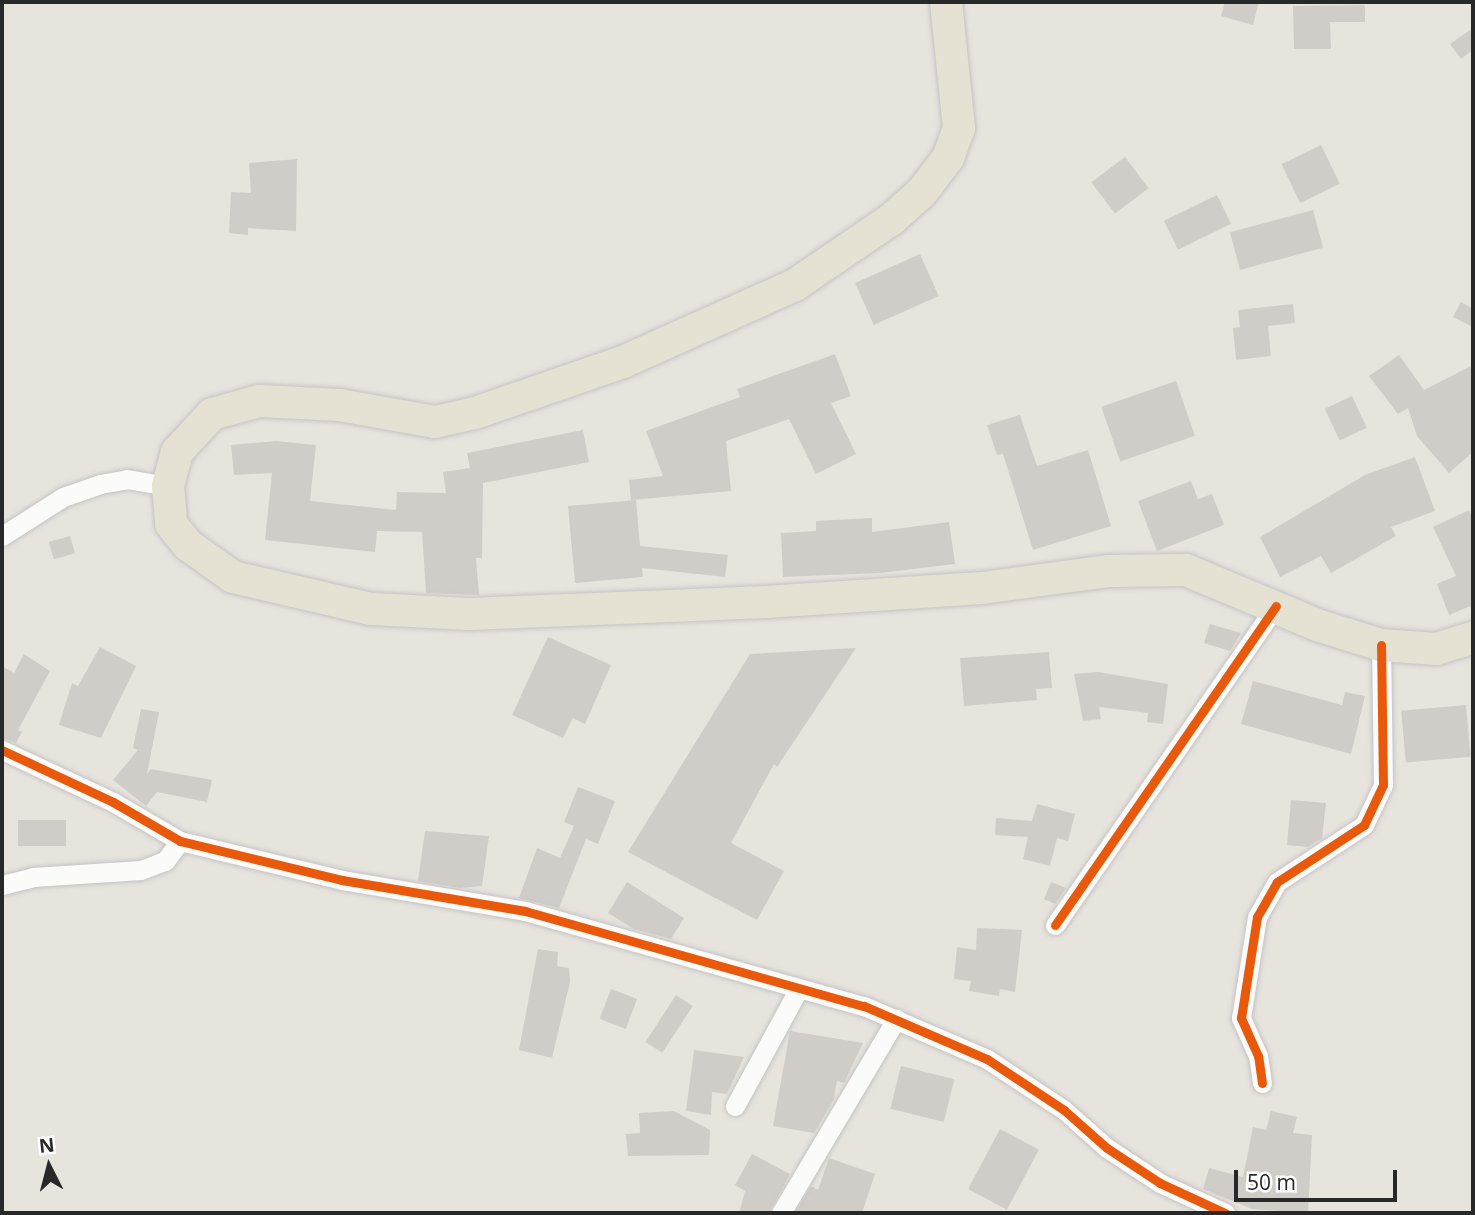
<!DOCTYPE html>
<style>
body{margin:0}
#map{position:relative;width:1475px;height:1215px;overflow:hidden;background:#e7e4de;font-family:"Open Sans",sans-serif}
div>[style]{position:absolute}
.building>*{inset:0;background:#d0cdc9;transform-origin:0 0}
.roads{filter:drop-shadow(0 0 2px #c5c3c3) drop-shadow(0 0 2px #c5c3c3)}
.minor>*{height:19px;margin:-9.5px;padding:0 9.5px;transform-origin:9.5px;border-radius:9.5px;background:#fbfbfa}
.primary>*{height:32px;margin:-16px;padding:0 16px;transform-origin:16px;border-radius:16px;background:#e5e2d3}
.cycleway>*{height:9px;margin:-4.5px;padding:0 4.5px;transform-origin:4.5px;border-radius:4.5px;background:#e8590c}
span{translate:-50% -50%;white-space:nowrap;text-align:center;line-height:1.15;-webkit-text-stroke:7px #fff;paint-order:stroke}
.frame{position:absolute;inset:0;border:4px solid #282828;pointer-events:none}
.north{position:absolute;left:14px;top:1131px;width:70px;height:70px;-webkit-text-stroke:5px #fff;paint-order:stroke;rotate:354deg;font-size:19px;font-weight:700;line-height:28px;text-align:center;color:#282828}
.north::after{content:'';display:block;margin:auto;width:24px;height:32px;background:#282828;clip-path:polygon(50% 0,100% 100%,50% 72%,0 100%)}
.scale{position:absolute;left:1234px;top:1170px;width:163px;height:32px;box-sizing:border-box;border:4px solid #282828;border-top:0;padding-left:9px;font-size:21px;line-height:24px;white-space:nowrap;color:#282828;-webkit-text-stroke:5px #fff;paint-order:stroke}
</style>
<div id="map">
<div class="building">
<div style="clip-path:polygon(1225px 2px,1259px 2px,1253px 25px,1221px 16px)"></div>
<div style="clip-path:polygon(1365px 5px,1365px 22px,1330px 22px,1331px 49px,1294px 49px,1293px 6px)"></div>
<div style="clip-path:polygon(1473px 28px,1473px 50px,1461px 59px,1450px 44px)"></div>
<div style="left:1321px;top:145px;width:43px;height:44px;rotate:64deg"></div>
<div style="left:1125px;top:157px;width:39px;height:42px;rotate:53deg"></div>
<div style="clip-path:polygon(297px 159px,296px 231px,248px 228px,248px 235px,229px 233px,231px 192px,251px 193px,249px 163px)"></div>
<div style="left:1217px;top:195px;width:32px;height:59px;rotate:64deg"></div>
<div style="left:1313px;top:210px;width:39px;height:86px;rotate:75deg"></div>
<div style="left:920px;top:254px;width:46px;height:71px;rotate:66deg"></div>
<div style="clip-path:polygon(1461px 302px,1473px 309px,1473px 327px,1453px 317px)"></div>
<div style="clip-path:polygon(1293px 304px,1295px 323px,1268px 326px,1271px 356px,1236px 360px,1233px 328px,1240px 327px,1238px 310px)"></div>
<div style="clip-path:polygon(835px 354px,851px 396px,831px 403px,856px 454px,816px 474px,789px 419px,726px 441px,731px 491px,631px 500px,629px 480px,663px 476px,646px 431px,740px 397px,737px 389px)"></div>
<div style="clip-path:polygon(1399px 355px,1424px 390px,1473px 365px,1473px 452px,1449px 473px,1417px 436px,1408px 408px,1398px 414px,1369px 376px)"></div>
<div style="left:1176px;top:381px;width:58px;height:79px;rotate:71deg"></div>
<div style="left:1352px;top:396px;width:35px;height:30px;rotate:65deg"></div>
<div style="clip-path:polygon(1020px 415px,1037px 466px,1088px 450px,1111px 526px,1033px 550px,1003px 454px,997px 455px,987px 425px)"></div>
<div style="clip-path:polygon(583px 430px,589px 462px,483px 483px,482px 558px,476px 558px,479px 595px,426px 593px,422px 532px,377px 531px,375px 552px,265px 540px,272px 473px,234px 475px,231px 445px,276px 441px,316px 445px,310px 501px,396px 510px,397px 492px,446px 493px,443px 472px,470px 468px,467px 453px)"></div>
<div style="clip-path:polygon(1415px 457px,1435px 511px,1391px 527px,1396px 536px,1331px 573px,1321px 556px,1280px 577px,1260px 537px,1365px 475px)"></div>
<div style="clip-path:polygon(1191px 481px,1198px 499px,1212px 494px,1224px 525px,1157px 551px,1138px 501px)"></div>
<div style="clip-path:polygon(636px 500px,640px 546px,728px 555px,725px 577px,642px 568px,643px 577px,575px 583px,568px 506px)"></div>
<div style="clip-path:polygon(1469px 510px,1473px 520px,1473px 613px,1470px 606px,1449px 615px,1437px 584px,1456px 576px,1433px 527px)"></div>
<div style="clip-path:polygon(872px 518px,872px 532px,949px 522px,955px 564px,880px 573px,783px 577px,781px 533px,816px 531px,816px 521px)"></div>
<div style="left:70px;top:536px;width:18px;height:22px;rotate:74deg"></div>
<div style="clip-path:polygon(1210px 624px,1241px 633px,1230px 651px,1204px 643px)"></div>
<div style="clip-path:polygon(548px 637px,611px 665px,585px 724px,573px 718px,563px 738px,512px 715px)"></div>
<div style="clip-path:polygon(100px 647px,136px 666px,101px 738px,59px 725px,72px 683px,78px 686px)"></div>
<div style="clip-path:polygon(856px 648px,777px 767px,774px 764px,731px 843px,784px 871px,757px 920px,628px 852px,750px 654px)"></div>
<div style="clip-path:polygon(1049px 652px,1052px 688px,1036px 689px,1037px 700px,964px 706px,960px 658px)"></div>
<div style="clip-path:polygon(24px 654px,50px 671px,18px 730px,22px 732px,16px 743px,2px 738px,2px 666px,14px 673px)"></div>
<div style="clip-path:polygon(1098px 672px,1168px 684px,1163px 724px,1147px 722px,1148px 713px,1099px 707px,1101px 719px,1083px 721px,1074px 674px)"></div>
<div style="clip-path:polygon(1253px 681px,1342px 705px,1345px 692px,1365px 696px,1351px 754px,1241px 724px)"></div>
<div style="left:1466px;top:705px;width:52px;height:65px;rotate:85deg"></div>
<div style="clip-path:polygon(141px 709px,159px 712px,147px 774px,151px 769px,212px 780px,207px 802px,157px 792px,146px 806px,113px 780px,138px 750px,133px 748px)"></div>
<div style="clip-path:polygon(578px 787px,615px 801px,598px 844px,586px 839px,559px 908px,519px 898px,537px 848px,560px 858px,574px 826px,564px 822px)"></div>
<div style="clip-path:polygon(1291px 800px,1326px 803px,1322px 838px,1308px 847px,1287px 845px)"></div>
<div style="clip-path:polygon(1037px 804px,1075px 814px,1068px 841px,1057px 838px,1050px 866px,1023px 859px,1028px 837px,995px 835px,996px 818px,1032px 821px)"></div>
<div style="left:18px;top:820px;width:48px;height:26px"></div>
<div style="clip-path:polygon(425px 831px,489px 836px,482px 886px,460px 888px,418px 881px)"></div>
<div style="clip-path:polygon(627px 882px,684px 918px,671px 939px,634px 929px,608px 913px)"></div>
<div style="clip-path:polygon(1051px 882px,1066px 888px,1055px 904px,1044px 899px)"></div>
<div style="clip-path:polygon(977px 928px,1022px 930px,1015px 992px,1000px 989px,999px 996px,969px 991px,971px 981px,954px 979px,957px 947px,976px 950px)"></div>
<div style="clip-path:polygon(538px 949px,558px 952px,557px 966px,569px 968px,570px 982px,552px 1058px,519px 1050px)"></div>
<div style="left:611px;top:989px;width:28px;height:32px;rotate:21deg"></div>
<div style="left:676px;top:995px;width:20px;height:56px;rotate:33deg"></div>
<div style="clip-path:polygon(790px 1031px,863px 1043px,844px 1083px,837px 1081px,834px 1099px,814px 1133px,773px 1126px)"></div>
<div style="clip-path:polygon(694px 1050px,744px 1057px,727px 1094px,712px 1092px,711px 1115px,686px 1111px)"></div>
<div style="left:901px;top:1066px;width:55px;height:44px;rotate:14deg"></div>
<div style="clip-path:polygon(674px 1111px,710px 1130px,709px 1155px,628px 1156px,626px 1134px,640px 1133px,639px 1113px)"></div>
<div style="clip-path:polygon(1271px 1111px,1297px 1117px,1293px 1133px,1312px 1135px,1308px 1213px,1252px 1209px,1203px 1189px,1209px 1168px,1243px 1177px,1253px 1127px,1266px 1130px)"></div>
<div style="left:1000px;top:1129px;width:44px;height:68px;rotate:28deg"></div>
<div style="clip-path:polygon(752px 1154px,790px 1174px,769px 1213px,739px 1213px,745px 1191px,735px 1185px)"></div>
<div style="clip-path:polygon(829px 1158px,875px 1174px,862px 1213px,795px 1213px,811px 1186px,818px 1190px)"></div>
</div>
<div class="roads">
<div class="minor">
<div style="left:2px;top:536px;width:72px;rotate:-32.6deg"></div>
<div style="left:63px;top:497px;width:39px;rotate:-19deg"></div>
<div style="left:100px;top:484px;width:27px;rotate:-10deg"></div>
<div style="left:127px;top:479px;width:42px;rotate:9.7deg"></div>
<div style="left:2px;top:750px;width:123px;rotate:25.1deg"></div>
<div style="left:113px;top:802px;width:78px;rotate:30.2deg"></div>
<div style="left:180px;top:841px;width:167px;rotate:13.5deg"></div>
<div style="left:342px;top:880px;width:186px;rotate:9.6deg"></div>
<div style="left:525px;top:911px;width:352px;rotate:15.7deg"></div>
<div style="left:864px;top:1006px;width:134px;rotate:23.3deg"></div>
<div style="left:987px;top:1059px;width:92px;rotate:33.5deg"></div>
<div style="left:1064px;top:1110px;width:57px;rotate:41.5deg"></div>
<div style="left:1107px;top:1148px;width:64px;rotate:33.4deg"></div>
<div style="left:1160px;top:1183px;width:72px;rotate:24.8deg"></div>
<div style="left:2px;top:885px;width:32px;rotate:-14deg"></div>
<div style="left:33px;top:877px;width:108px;rotate:-3.7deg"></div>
<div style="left:141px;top:870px;width:26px;rotate:-21deg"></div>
<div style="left:165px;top:861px;width:25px;rotate:-53deg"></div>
<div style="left:1055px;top:925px;width:388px;rotate:-55.3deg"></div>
<div style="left:1262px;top:1083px;width:27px;rotate:-98deg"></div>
<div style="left:1258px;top:1056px;width:42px;rotate:-114.1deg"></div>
<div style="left:1241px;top:1018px;width:102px;rotate:-81deg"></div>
<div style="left:1257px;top:917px;width:40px;rotate:-60.3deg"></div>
<div style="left:1277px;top:882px;width:104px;rotate:-33.2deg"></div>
<div style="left:1364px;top:825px;width:44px;rotate:-64.6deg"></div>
<div style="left:1383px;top:785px;width:140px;rotate:-90.8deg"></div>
<div style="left:735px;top:1106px;width:134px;rotate:-61.5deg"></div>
<div style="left:781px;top:1213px;width:226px;rotate:-59.3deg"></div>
</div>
<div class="primary">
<div style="left:946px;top:2px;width:127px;rotate:84.1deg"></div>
<div style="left:959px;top:128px;width:32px;rotate:110deg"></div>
<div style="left:948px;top:158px;width:43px;rotate:127.4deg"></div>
<div style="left:922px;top:192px;width:40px;rotate:138deg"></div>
<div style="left:892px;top:219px;width:117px;rotate:145.8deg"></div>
<div style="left:795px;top:285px;width:188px;rotate:155.9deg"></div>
<div style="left:623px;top:362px;width:157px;rotate:161deg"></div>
<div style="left:475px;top:413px;width:41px;rotate:167.3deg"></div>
<div style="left:435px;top:422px;width:97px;rotate:-169.9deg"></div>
<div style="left:340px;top:405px;width:81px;rotate:-177.2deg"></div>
<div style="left:259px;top:401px;width:49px;rotate:164.5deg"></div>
<div style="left:212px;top:414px;width:52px;rotate:132.6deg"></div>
<div style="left:177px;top:452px;width:35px;rotate:105deg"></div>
<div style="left:168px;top:486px;width:38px;rotate:85deg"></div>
<div style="left:171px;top:524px;width:27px;rotate:51deg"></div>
<div style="left:188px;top:545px;width:55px;rotate:35.4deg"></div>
<div style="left:233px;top:577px;width:142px;rotate:13.1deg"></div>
<div style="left:371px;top:609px;width:98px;rotate:2.9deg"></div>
<div style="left:469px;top:614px;width:297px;rotate:-2.3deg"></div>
<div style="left:766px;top:602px;width:216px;rotate:-3.7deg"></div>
<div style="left:982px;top:588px;width:129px;rotate:-7.6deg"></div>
<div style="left:1110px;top:571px;width:76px;rotate:-0.8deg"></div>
<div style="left:1186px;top:570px;width:145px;rotate:22.7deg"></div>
<div style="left:1320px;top:626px;width:64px;rotate:17.3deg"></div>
<div style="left:1381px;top:645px;width:55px;rotate:4.2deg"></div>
<div style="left:1436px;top:649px;width:39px;rotate:-17deg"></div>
</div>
</div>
<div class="cycleway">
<div style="left:2px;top:750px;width:123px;rotate:25.1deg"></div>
<div style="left:113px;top:802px;width:78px;rotate:30.2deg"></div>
<div style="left:180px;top:841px;width:167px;rotate:13.5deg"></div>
<div style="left:342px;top:880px;width:186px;rotate:9.6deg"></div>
<div style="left:525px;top:911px;width:352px;rotate:15.7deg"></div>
<div style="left:864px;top:1006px;width:134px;rotate:23.3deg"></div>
<div style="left:987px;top:1059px;width:92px;rotate:33.5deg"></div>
<div style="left:1064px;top:1110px;width:57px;rotate:41.5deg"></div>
<div style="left:1107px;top:1148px;width:64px;rotate:33.4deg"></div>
<div style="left:1160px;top:1183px;width:72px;rotate:24.8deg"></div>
<div style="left:1055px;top:925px;width:388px;rotate:-55.3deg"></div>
<div style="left:1262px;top:1083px;width:27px;rotate:-98deg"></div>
<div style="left:1258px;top:1056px;width:42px;rotate:-114.1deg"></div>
<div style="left:1241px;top:1018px;width:102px;rotate:-81deg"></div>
<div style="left:1257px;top:917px;width:40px;rotate:-60.3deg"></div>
<div style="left:1277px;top:882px;width:104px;rotate:-33.2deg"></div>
<div style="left:1364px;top:825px;width:44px;rotate:-64.6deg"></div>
<div style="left:1383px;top:785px;width:140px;rotate:-90.8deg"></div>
</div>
<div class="frame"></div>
<div class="north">N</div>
<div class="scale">50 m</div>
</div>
